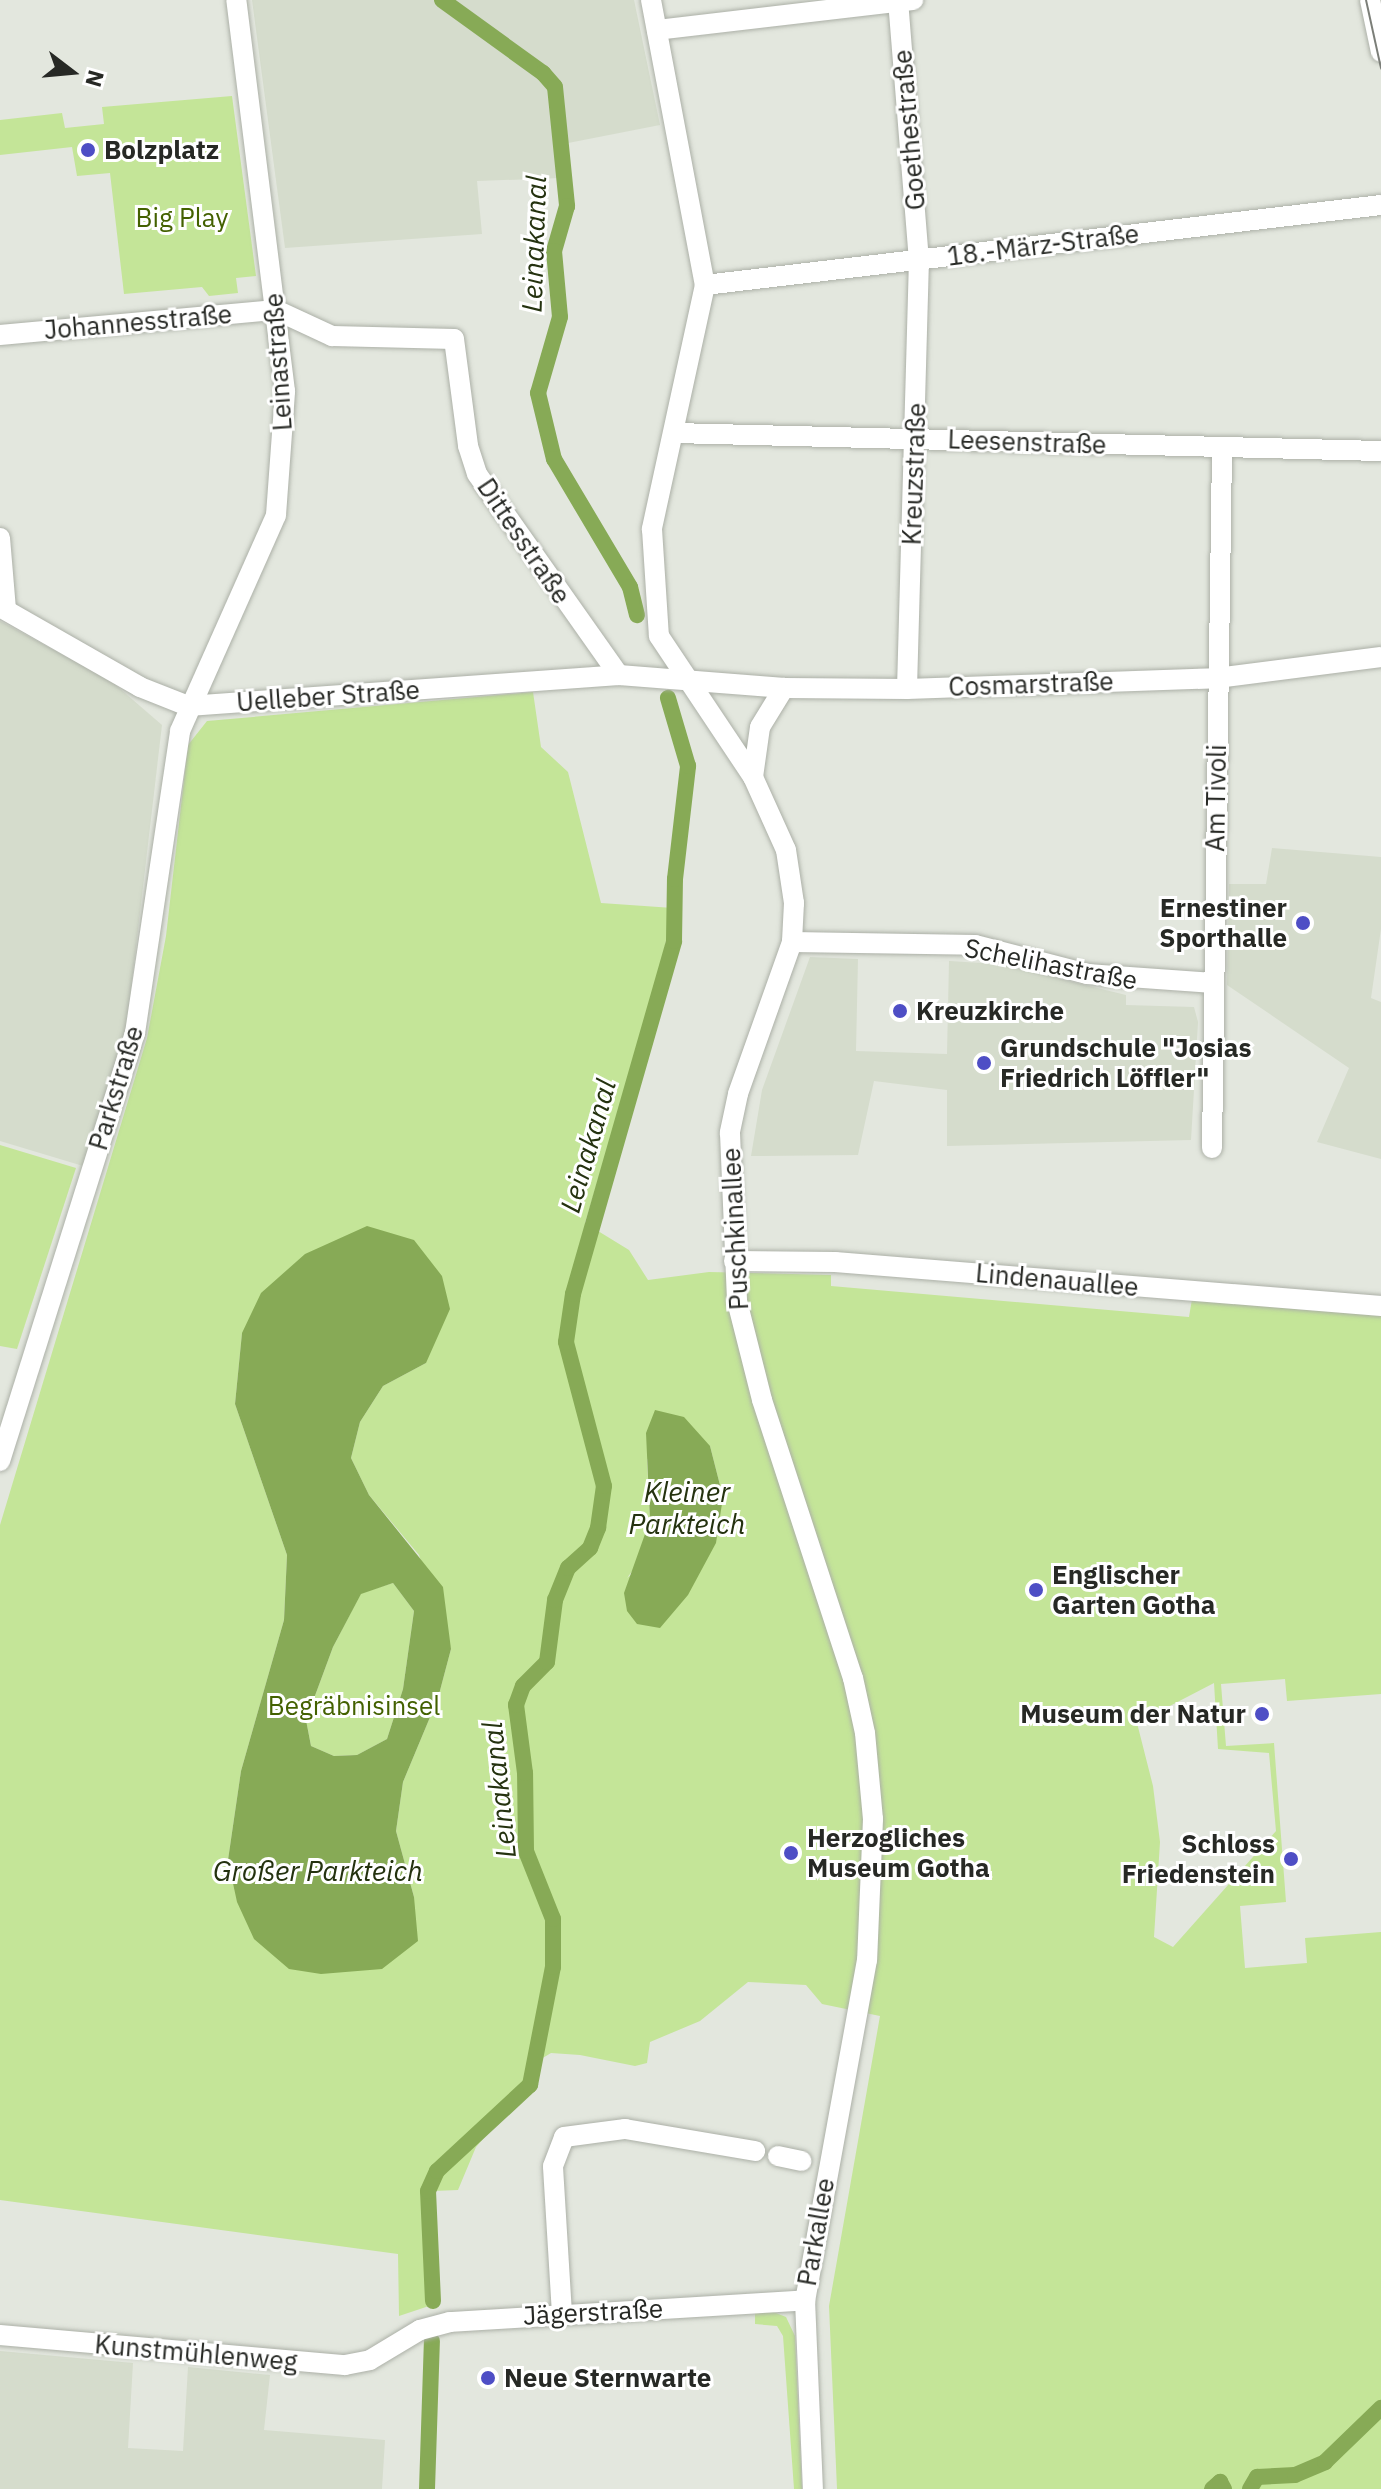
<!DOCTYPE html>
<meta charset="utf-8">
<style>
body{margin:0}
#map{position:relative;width:1381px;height:2489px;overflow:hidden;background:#e3e7de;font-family:"IBM Plex Sans",sans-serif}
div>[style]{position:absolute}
.built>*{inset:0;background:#d5dccc}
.green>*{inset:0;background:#c4e598}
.water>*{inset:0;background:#87aa56}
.canal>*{height:16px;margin:-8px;padding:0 8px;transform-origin:8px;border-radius:8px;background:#87aa56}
.roads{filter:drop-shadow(0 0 2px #acb0a7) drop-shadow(0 0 2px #acb0a7)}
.minor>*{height:20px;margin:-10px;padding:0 10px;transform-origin:10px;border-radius:10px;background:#fff}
.tram>*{height:2px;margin:-1px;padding:0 1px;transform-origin:1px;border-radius:1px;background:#7b7e78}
.dots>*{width:22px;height:22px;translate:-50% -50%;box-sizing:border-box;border:4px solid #fff;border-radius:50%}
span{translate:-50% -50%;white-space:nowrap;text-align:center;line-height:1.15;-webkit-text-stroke:6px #fff;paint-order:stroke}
.street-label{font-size:26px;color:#272925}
.poi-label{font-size:26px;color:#272925;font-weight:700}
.left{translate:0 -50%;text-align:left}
.right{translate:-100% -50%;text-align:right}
.park-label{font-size:26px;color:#436100}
.water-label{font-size:28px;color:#24320f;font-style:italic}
.north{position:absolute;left:32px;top:32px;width:80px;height:80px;-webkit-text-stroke:6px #fff;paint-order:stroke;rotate:106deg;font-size:22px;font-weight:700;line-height:32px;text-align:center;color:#272925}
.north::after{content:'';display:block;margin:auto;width:28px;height:36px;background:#272925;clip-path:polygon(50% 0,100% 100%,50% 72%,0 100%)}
</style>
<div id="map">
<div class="built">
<div style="clip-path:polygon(252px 0,634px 0,660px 125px,558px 145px,561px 178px,477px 181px,482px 234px,285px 248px)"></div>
<div style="clip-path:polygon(0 621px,111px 681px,162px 725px,127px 1023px,83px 1166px,0 1141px)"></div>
<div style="clip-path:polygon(1272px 848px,1381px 857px,1381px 929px,1371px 998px,1381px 1002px,1381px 1159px,1317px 1142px,1349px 1068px,1227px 985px,1229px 884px,1266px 884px)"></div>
<div style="clip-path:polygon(810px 957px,858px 959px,856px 1051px,947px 1054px,949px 961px,998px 964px,1126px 995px,1126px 1005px,1194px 1007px,1198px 1022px,1191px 1140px,947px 1146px,947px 1090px,874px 1081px,858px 1155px,751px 1156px,762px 1090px)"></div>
<div style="clip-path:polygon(0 2351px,133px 2363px,128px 2448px,183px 2451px,188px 2367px,270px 2375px,264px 2430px,385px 2440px,382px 2489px,0 2489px)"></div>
</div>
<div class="green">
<div style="clip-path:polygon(232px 96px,256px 276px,236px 278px,238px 293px,209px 296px,202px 287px,124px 294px,110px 173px,77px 176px,72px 147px,0 155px,0 120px,62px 113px,65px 128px,104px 124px,102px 107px)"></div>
<div style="clip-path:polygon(evenodd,533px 692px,541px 747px,568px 772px,601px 903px,673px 908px,656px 988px,585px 1223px,629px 1250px,648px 1280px,709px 1272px,831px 1275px,831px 1286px,1189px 1317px,1192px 1299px,1381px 1314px,1381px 1694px,1287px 1701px,1285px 1679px,1221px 1684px,1226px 1746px,1274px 1743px,1286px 1902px,1240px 1906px,1245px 1968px,1307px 1963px,1305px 1938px,1381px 1932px,1381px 2489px,837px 2489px,829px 2306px,880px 2016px,822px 2004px,806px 1985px,748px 1982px,700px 2021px,650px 2042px,647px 2063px,635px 2066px,580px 2055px,551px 2053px,541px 2059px,533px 2082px,476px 2147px,458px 2190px,433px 2191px,435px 2304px,399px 2316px,398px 2254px,0 2200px,0 1525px,147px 1038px,166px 936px,188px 745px,207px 721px,533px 692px,242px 1333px,426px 1363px,383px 1386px,360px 1422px,351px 1458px,369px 1495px,419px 1555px,451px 1649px,438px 1698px,403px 1782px,396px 1831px,414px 1897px,228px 1860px,241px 1771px,284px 1620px,287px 1555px,235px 1404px,242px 1333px,533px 692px,710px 1446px,723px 1497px,627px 1578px,637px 1565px,650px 1520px,647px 1459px,710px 1446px,533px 692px,1214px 1683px,1218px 1749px,1269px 1753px,1276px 1831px,1173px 1947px,1154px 1937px,1160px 1842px,1153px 1786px,1137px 1723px,1214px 1683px)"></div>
<div style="clip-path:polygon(0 1145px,76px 1168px,17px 1349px,0 1346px)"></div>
<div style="clip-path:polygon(393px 1583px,414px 1611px,403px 1689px,387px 1739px,357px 1755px,334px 1756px,311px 1746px,306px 1720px,333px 1647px,361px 1593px)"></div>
<div style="clip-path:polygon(771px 2311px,786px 2317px,795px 2336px,802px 2489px,794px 2489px,783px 2336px,777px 2326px,755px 2324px,755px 2313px)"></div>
</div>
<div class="water">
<div style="clip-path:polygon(evenodd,367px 1226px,414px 1240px,442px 1276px,450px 1309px,426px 1363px,383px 1386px,360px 1422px,351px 1458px,369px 1495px,443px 1587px,451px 1649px,438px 1698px,403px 1782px,396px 1831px,414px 1897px,418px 1941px,382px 1969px,321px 1974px,289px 1969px,254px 1939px,237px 1902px,228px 1860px,241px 1771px,284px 1620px,287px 1555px,235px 1404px,242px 1333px,261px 1293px,305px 1254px,367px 1226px,393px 1583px,414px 1611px,403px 1689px,387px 1739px,357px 1755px,334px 1756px,311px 1746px,306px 1720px,333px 1647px,361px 1594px,393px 1583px)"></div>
<div style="clip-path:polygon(655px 1410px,684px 1417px,710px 1446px,723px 1497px,716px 1543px,688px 1595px,660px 1628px,637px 1624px,627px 1611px,624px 1593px,650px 1520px,646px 1433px)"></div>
</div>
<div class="canal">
<div style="left:442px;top:0;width:125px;rotate:35.9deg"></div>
<div style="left:543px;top:73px;width:18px;rotate:49deg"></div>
<div style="left:555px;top:87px;width:120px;rotate:84.2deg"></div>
<div style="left:567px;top:206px;width:47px;rotate:106.1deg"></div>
<div style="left:554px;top:251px;width:66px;rotate:84.8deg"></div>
<div style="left:560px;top:317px;width:79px;rotate:106.1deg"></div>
<div style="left:538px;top:393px;width:68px;rotate:76.4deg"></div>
<div style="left:554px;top:459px;width:149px;rotate:59.3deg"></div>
<div style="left:630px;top:587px;width:29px;rotate:76deg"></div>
<div style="left:433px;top:2301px;width:110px;rotate:-92.6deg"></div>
<div style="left:428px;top:2191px;width:22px;rotate:-66deg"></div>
<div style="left:437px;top:2171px;width:127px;rotate:-42.8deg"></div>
<div style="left:530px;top:2085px;width:120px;rotate:-79deg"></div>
<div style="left:553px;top:1967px;width:48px;rotate:-90deg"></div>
<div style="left:553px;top:1919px;width:73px;rotate:-111.7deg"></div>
<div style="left:526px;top:1851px;width:78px;rotate:-90.7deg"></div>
<div style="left:525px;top:1773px;width:69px;rotate:-97.5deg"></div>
<div style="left:516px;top:1705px;width:20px;rotate:-70deg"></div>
<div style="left:523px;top:1686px;width:34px;rotate:-45deg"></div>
<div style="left:547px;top:1662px;width:63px;rotate:-82.6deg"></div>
<div style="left:555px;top:1600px;width:35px;rotate:-68deg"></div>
<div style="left:568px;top:1568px;width:30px;rotate:-42deg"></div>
<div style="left:590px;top:1548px;width:22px;rotate:-68deg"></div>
<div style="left:598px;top:1528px;width:42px;rotate:-81.9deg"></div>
<div style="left:604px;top:1486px;width:149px;rotate:-104.8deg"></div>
<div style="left:566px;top:1342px;width:49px;rotate:-81.7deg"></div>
<div style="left:573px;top:1294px;width:367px;rotate:-74deg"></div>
<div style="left:674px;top:941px;width:62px;rotate:-89.1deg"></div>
<div style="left:675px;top:879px;width:114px;rotate:-83.4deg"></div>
<div style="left:688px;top:766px;width:71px;rotate:-106.4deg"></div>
<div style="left:427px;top:2489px;width:148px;rotate:-88.1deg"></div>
<div style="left:1212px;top:2489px;width:11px;rotate:-41deg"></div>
<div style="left:1220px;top:2482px;width:8px;rotate:60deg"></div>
<div style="left:1250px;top:2489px;width:14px;rotate:-60deg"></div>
<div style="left:1257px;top:2477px;width:38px;rotate:-3deg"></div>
<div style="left:1295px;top:2475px;width:33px;rotate:-23deg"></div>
<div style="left:1325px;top:2462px;width:78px;rotate:-44deg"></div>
</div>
<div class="roads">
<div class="minor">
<div style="left:651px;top:0;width:290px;rotate:79.3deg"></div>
<div style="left:705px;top:285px;width:250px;rotate:102.3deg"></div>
<div style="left:652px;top:529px;width:107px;rotate:86.3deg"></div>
<div style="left:659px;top:636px;width:169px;rotate:56.3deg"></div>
<div style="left:753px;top:777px;width:80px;rotate:65.7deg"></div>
<div style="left:786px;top:850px;width:54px;rotate:81.4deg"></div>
<div style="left:794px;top:903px;width:39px;rotate:93deg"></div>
<div style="left:792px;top:942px;width:161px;rotate:109.6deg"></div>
<div style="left:738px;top:1094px;width:40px;rotate:102deg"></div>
<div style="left:730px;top:1133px;width:168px;rotate:87.6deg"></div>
<div style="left:737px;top:1301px;width:102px;rotate:75.8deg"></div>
<div style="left:762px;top:1400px;width:293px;rotate:71.9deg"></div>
<div style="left:853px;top:1678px;width:56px;rotate:77.7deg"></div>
<div style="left:865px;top:1733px;width:86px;rotate:84.7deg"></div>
<div style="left:873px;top:1819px;width:141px;rotate:92.4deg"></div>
<div style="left:867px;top:1960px;width:346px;rotate:100.3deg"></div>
<div style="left:805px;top:2300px;width:189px;rotate:87.6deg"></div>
<div style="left:898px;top:0;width:260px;rotate:85.4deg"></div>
<div style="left:919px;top:259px;width:430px;rotate:91.6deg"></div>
<div style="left:1370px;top:0;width:53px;rotate:78.1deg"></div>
<div style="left:657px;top:30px;width:258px;rotate:-6.7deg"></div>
<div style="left:705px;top:285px;width:681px;rotate:-6.75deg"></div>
<div style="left:0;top:335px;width:277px;rotate:-5.2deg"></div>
<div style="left:276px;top:310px;width:62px;rotate:24.9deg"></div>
<div style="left:332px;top:336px;width:122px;rotate:1.4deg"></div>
<div style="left:454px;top:339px;width:108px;rotate:82.5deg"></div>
<div style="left:468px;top:446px;width:29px;rotate:72deg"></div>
<div style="left:477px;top:474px;width:246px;rotate:54.8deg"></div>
<div style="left:674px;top:433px;width:707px;rotate:1.46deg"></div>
<div style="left:0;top:538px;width:72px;rotate:85.2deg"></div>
<div style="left:0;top:607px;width:161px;rotate:29.7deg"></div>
<div style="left:140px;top:687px;width:52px;rotate:21.6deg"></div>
<div style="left:188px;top:706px;width:432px;rotate:-4.1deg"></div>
<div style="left:619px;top:675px;width:166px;rotate:4.5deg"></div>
<div style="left:784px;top:688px;width:123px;rotate:0.5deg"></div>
<div style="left:907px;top:689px;width:310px;rotate:-2deg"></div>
<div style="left:1217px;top:678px;width:165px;rotate:-7.3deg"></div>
<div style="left:753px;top:777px;width:50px;rotate:-82deg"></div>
<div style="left:760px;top:727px;width:46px;rotate:-58.4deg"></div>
<div style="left:792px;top:942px;width:183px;rotate:0.9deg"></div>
<div style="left:975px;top:945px;width:116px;rotate:14.5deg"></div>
<div style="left:1087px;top:974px;width:127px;rotate:4.1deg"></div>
<div style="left:1212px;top:1148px;width:700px;rotate:-89.18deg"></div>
<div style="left:734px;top:1261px;width:101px;rotate:0.6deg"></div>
<div style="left:835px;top:1262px;width:548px;rotate:4.61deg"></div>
<div style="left:0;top:1461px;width:449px;rotate:-72.5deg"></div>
<div style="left:135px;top:1033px;width:305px;rotate:-81.5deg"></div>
<div style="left:180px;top:731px;width:236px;rotate:-66deg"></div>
<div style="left:276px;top:515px;width:124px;rotate:-85.8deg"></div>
<div style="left:285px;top:391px;width:394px;rotate:-97.1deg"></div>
<div style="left:778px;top:2156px;width:24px;rotate:12deg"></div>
<div style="left:562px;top:2314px;width:148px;rotate:-93.5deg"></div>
<div style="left:553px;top:2166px;width:31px;rotate:-69deg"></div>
<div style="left:564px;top:2137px;width:62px;rotate:-7.5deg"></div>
<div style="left:625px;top:2129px;width:132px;rotate:9.6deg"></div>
<div style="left:0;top:2335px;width:346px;rotate:5deg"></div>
<div style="left:345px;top:2365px;width:25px;rotate:-11deg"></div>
<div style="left:370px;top:2360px;width:58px;rotate:-31deg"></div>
<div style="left:420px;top:2330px;width:31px;rotate:-15deg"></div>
<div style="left:450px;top:2322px;width:356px;rotate:-3.5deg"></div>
</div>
</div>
<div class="tram">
<div style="left:1366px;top:0;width:70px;rotate:77.6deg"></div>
</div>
<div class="dots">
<div style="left:88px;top:150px;background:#4e4ec5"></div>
<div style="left:1303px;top:923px;background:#4e4ec5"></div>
<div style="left:900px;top:1011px;background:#4e4ec5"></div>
<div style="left:984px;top:1063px;background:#4e4ec5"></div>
<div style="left:1036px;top:1590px;background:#4e4ec5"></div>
<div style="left:1262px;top:1714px;background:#4e4ec5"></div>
<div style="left:791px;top:1853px;background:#4e4ec5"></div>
<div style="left:1291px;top:1859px;background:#4e4ec5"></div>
<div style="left:488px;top:2378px;background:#4e4ec5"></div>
</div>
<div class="street-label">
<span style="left:909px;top:130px;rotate:-95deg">Goethestraße</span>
<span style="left:1043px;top:245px;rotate:-7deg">18.-März-Straße</span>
<span style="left:138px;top:322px;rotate:-5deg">Johannesstraße</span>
<span style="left:278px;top:362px;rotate:-94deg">Leinastraße</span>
<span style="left:1027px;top:442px;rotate:2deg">Leesenstraße</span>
<span style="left:914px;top:474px;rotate:-88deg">Kreuzstraße</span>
<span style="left:524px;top:541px;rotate:56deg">Dittesstraße</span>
<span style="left:1031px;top:684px;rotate:-2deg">Cosmarstraße</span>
<span style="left:328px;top:696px;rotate:-4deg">Uelleber Straße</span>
<span style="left:1216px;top:798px;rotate:-89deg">Am Tivoli</span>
<span style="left:1051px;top:964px;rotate:11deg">Schelihastraße</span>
<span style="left:116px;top:1088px;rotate:-73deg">Parkstraße</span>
<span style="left:735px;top:1229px;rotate:-93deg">Puschkinallee</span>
<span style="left:1057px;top:1280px;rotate:5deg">Lindenauallee</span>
<span style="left:816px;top:2232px;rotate:-80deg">Parkallee</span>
<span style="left:593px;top:2312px;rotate:-3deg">Jägerstraße</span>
<span style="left:196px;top:2353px;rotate:5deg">Kunstmühlenweg</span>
</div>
<div class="poi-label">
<span class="left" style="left:104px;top:150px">Bolzplatz</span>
<span class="right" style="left:1287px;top:923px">Ernestiner<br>Sporthalle</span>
<span class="left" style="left:916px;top:1011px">Kreuzkirche</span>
<span class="left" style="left:1000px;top:1063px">Grundschule "Josias<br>Friedrich Löffler"</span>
<span class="left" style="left:1052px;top:1590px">Englischer<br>Garten Gotha</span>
<span class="right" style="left:1246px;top:1714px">Museum der Natur</span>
<span class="left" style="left:807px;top:1853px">Herzogliches<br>Museum Gotha</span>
<span class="right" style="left:1275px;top:1859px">Schloss<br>Friedenstein</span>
<span class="left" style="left:504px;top:2378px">Neue Sternwarte</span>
</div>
<div class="park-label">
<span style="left:182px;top:218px">Big Play</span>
<span style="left:354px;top:1706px">Begräbnisinsel</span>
</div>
<div class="water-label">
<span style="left:534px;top:244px;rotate:-88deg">Leinakanal</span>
<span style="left:588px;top:1146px;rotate:-74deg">Leinakanal</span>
<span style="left:687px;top:1508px">Kleiner<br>Parkteich</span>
<span style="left:499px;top:1790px;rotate:-96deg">Leinakanal</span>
<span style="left:318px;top:1871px">Großer Parkteich</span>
</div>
<div class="north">N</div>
</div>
